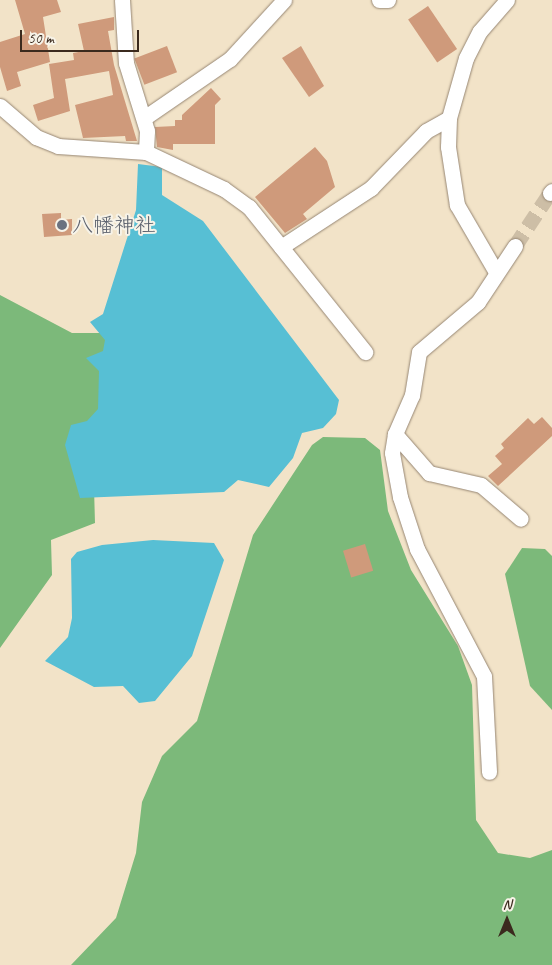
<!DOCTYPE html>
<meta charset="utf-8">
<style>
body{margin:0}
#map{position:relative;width:552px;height:965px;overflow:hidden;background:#f2e3c8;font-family:Caveat,"Klee One",sans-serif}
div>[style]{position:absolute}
.forest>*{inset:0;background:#7cb97a}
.water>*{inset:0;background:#57bfd4}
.building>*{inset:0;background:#cf9a7b;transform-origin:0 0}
.minor-tunnel>*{height:15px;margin-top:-7.5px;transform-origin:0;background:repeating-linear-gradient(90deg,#cdbea6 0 15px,transparent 0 23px)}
.roads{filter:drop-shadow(0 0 1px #968673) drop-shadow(0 0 1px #968673)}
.minor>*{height:15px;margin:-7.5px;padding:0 7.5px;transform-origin:7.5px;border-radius:7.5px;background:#fff}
.dots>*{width:14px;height:14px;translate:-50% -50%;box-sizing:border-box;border:2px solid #f7f3e8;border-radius:50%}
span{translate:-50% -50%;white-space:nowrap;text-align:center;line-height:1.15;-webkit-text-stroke:4px #f7f3e8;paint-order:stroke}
.worship-label{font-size:21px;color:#5b616d}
.left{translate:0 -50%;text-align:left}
.north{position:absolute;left:482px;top:895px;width:50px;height:50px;-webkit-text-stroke:4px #f7f3e8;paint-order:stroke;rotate:0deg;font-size:14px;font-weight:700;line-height:20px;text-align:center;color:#3b2a1e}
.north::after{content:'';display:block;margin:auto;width:18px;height:22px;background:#3b2a1e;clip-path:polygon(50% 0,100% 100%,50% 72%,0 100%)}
.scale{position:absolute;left:20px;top:30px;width:119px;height:22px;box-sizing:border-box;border:2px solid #3b2a1e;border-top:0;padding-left:6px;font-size:15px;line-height:18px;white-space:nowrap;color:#3b2a1e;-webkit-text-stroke:4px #f7f3e8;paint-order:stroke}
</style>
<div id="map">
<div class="forest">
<div style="clip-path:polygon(0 295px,72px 333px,115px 333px,94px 487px,95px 523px,51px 540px,52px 575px,0 648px)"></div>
<div style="clip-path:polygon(323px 437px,365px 438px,380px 450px,388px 511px,411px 570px,458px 646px,472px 685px,476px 820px,498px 853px,530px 858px,552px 850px,552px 965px,71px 965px,116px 918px,136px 853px,142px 802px,162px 756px,197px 721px,253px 535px,312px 445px)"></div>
<div style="clip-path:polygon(522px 548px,545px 549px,552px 556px,552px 710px,530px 686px,505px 574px)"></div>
</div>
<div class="water">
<div style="clip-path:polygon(138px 164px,162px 167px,162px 195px,203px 221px,339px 400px,336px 414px,323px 428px,302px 433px,293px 458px,269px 487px,238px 480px,224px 492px,80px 498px,65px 445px,71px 425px,87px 421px,98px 409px,99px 371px,86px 358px,103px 351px,105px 340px,90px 322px,103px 314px,136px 210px)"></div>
<div style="clip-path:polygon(153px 540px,214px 543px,224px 560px,192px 656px,155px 701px,139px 703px,123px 686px,94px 687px,45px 661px,68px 637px,72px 618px,71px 559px,77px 552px,102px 545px)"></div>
</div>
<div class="building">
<div style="clip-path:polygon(15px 0,57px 0,61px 12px,43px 17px,50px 62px,17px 72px,21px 86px,7px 91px,0 67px,0 42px,25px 34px)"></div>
<div style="left:428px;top:6px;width:52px;height:24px;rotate:56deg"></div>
<div style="clip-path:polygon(114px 17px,114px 30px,108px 31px,114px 65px,137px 141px,126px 141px,125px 136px,83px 138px,75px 105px,113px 95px,109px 71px,65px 79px,70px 111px,38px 121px,33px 105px,54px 98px,49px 64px,74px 60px,73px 53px,84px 51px,78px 24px)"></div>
<div style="left:167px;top:46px;width:28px;height:35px;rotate:69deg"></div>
<div style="clip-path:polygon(301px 46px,324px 86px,309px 97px,282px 58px)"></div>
<div style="clip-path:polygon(211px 88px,221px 99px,215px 105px,215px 144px,173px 144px,173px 150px,157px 147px,155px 127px,175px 126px,175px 120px,182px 120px,182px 115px)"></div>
<div style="clip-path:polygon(315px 147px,327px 161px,335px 187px,303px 214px,307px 219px,285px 233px,255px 197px)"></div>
<div style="clip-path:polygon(61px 213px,61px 220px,72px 219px,72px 235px,44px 237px,42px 214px)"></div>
<div style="clip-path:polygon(542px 417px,552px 428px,552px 436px,498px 486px,488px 476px,502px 464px,495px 456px,504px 448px,501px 444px,528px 418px,534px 424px)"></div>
<div style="left:365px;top:544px;width:28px;height:23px;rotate:73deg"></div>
</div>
<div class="minor-tunnel">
<div style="left:515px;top:246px;width:64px;rotate:-56.6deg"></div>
</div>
<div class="roads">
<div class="minor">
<div style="left:122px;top:0;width:63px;rotate:86.4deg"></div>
<div style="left:126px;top:63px;width:71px;rotate:72.8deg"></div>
<div style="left:147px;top:131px;width:21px;rotate:93deg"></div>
<div style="left:379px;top:0;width:9px"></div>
<div style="left:0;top:106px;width:48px;rotate:40.7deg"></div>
<div style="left:36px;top:137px;width:24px;rotate:22deg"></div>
<div style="left:58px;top:146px;width:88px;rotate:3.9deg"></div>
<div style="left:146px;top:152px;width:86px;rotate:25.4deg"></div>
<div style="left:224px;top:189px;width:31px;rotate:36deg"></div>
<div style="left:249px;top:207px;width:186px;rotate:51.3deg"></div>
<div style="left:144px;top:118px;width:104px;rotate:-34.5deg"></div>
<div style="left:230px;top:59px;width:80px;rotate:-47.5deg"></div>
<div style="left:550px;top:193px;width:3px;rotate:-45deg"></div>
<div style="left:515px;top:246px;width:67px;rotate:123.5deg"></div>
<div style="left:478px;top:302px;width:77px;rotate:139.7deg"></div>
<div style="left:419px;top:352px;width:44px;rotate:99.2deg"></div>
<div style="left:412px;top:395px;width:43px;rotate:113.6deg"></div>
<div style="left:395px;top:434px;width:52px;rotate:48.9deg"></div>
<div style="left:429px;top:473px;width:53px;rotate:13deg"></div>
<div style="left:481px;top:485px;width:52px;rotate:40.4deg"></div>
<div style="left:281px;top:247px;width:108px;rotate:-33.2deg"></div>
<div style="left:371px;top:188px;width:79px;rotate:-46deg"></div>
<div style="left:426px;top:131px;width:26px;rotate:-29deg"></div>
<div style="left:496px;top:272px;width:78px;rotate:-120.2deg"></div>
<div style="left:457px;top:205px;width:59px;rotate:-98.8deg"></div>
<div style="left:448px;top:147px;width:29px;rotate:-88deg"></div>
<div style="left:449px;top:118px;width:62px;rotate:-74.2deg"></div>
<div style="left:466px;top:58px;width:30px;rotate:-63deg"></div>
<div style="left:480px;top:31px;width:41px;rotate:-48.9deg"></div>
<div style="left:395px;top:434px;width:19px;rotate:99deg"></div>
<div style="left:392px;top:453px;width:45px;rotate:79.7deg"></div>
<div style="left:400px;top:497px;width:55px;rotate:71.9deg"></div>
<div style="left:417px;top:549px;width:144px;rotate:62.2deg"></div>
<div style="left:484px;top:676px;width:96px;rotate:87deg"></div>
</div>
</div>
<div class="dots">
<div style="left:62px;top:225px;background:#6b7280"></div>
</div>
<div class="worship-label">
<span class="left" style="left:72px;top:225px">八幡神社</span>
</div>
<div class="north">N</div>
<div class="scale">50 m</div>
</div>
